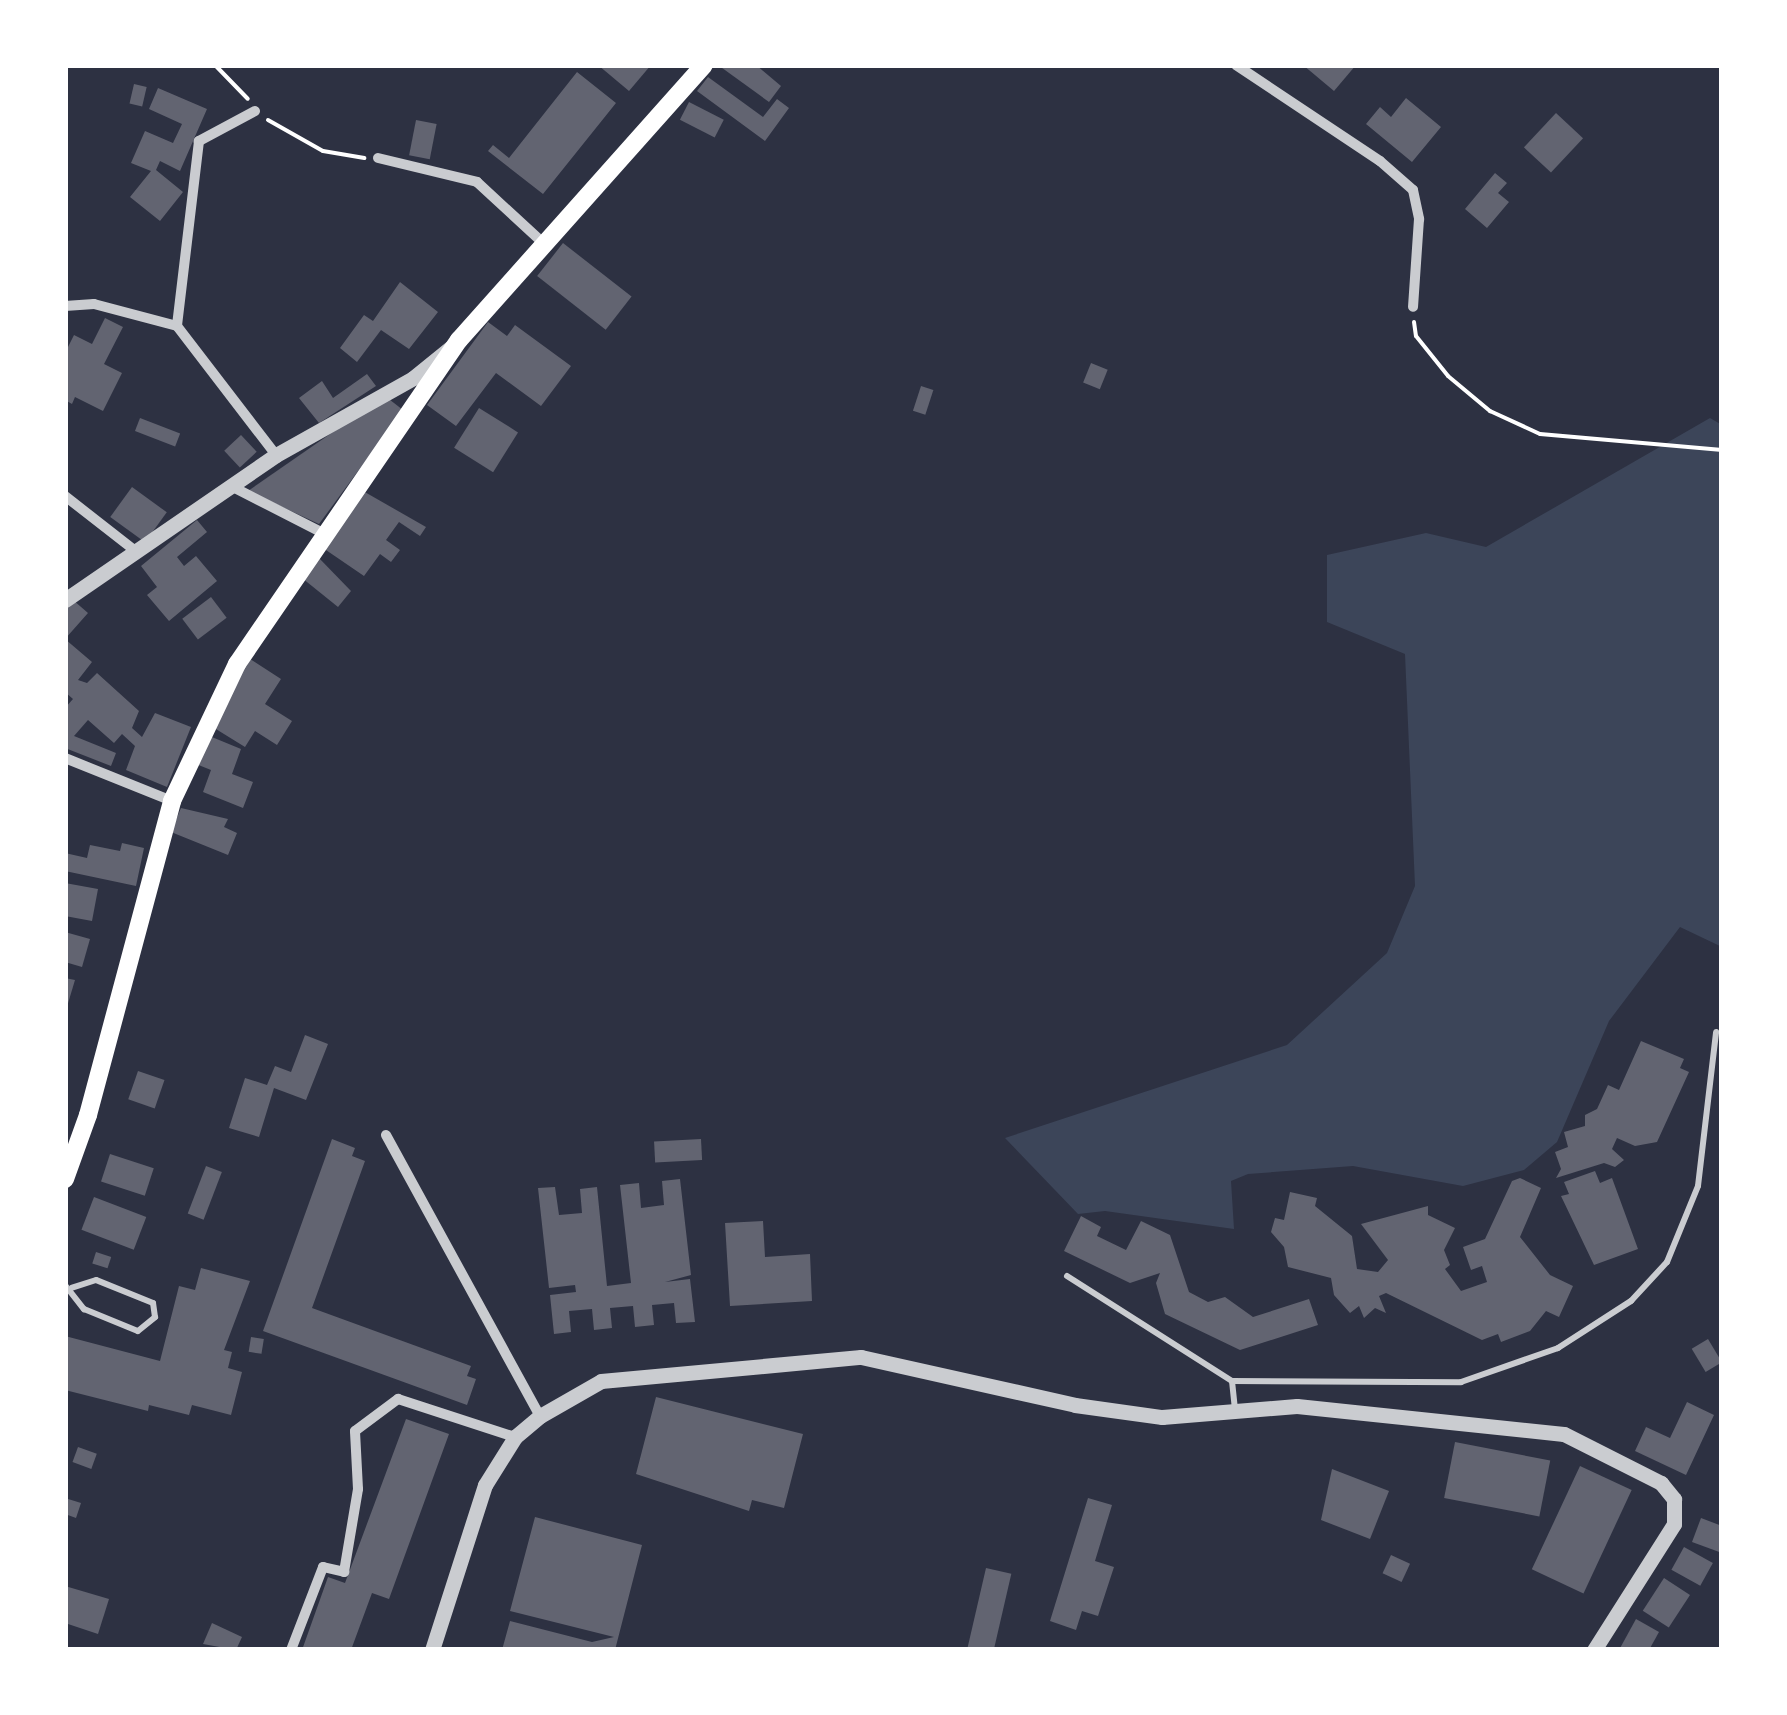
<!DOCTYPE html>
<style>
body{margin:0}
#map{position:relative;width:1787px;height:1715px;overflow:hidden;background:#2d3142;font-family:Georgia,serif}
div>[style]{position:absolute}
.green>*{inset:0;background:#3c4559}
.building>*{inset:0;background:#626471;transform-origin:0 0}
.path>*{height:4px;margin:-2px;padding:0 2px;transform-origin:2px;border-radius:2px;background:#fff}
.service>*{height:6px;margin:-3px;padding:0 3px;transform-origin:3px;border-radius:3px;background:#caccd0}
.minor>*{height:10px;margin:-5px;padding:0 5px;transform-origin:5px;border-radius:5px;background:#caccd0}
.tertiary>*{height:15px;margin:-7.5px;padding:0 7.5px;transform-origin:7.5px;border-radius:7.5px;background:#caccd0}
.secondary>*{height:18px;margin:-9px;padding:0 9px;transform-origin:9px;border-radius:9px;background:#fff}
span{translate:-50% -50%;white-space:nowrap;text-align:center;line-height:1.15;-webkit-text-stroke:8px #fff;paint-order:stroke}
.frame{position:absolute;inset:0;border:68px solid #fff;pointer-events:none}
</style>
<div id="map">
<div class="green">
<div style="clip-path:polygon(1710px 418px,1722px 425px,1722px 947px,1680px 927px,1609px 1021px,1557px 1142px,1524px 1170px,1463px 1186px,1353px 1166px,1248px 1174px,1231px 1181px,1234px 1229px,1105px 1211px,1078px 1214px,1005px 1138px,1287px 1045px,1387px 953px,1415px 886px,1405px 654px,1327px 622px,1327px 555px,1426px 533px,1486px 547px)"></div>
</div>
<div class="building">
<div style="clip-path:polygon(598px 65px,651px 65px,629px 91px)"></div>
<div style="clip-path:polygon(718px 65px,756px 65px,781px 86px,769px 102px)"></div>
<div style="clip-path:polygon(1303px 65px,1356px 65px,1334px 91px)"></div>
<div style="clip-path:polygon(577px 72px,616px 103px,543px 194px,488px 151px,493px 145px,509px 158px)"></div>
<div style="clip-path:polygon(708px 77px,763px 117px,777px 99px,789px 108px,765px 141px,697px 91px)"></div>
<div style="left:134px;top:84px;width:13px;height:20px;rotate:13deg"></div>
<div style="clip-path:polygon(158px 88px,207px 109px,180px 171px,160px 161px,156px 170px,183px 192px,160px 221px,130px 197px,151px 171px,131px 163px,145px 131px,173px 143px,182px 124px,149px 109px)"></div>
<div style="clip-path:polygon(1406px 98px,1441px 127px,1412px 162px,1366px 124px,1380px 107px,1391px 117px)"></div>
<div style="left:689px;top:102px;width:39px;height:20px;rotate:27deg"></div>
<div style="left:1556px;top:113px;width:37px;height:47px;rotate:43deg"></div>
<div style="left:416px;top:120px;width:21px;height:36px;rotate:11deg"></div>
<div style="clip-path:polygon(1495px 173px,1507px 183px,1498px 193px,1509px 202px,1487px 228px,1465px 209px)"></div>
<div style="left:563px;top:243px;width:87px;height:42px;rotate:38deg"></div>
<div style="clip-path:polygon(400px 282px,438px 312px,409px 349px,381px 330px,357px 362px,340px 348px,364px 315px,373px 321px)"></div>
<div style="clip-path:polygon(105px 318px,123px 327px,104px 364px,122px 373px,103px 411px,75px 397px,72px 404px,65px 400px,65px 353px,74px 335px,92px 344px)"></div>
<div style="clip-path:polygon(488px 322px,507px 336px,515px 325px,571px 366px,541px 406px,496px 373px,456px 426px,427px 405px)"></div>
<div style="left:1091px;top:363px;width:18px;height:21px;rotate:22deg"></div>
<div style="clip-path:polygon(367px 374px,376px 386px,319px 423px,299px 398px,322px 381px,333px 398px)"></div>
<div style="left:921px;top:386px;width:13px;height:26px;rotate:18deg"></div>
<div style="clip-path:polygon(385px 396px,403px 410px,319px 524px,248px 491px)"></div>
<div style="left:479px;top:408px;width:46px;height:47px;rotate:32deg"></div>
<div style="left:140px;top:418px;width:43px;height:14px;rotate:21deg"></div>
<div style="left:241px;top:435px;width:23px;height:23px;rotate:47deg"></div>
<div style="left:132px;top:487px;width:43px;height:37px;rotate:36deg"></div>
<div style="clip-path:polygon(363px 491px,426px 527px,420px 536px,399px 522px,386px 540px,400px 550px,391px 562px,380px 554px,364px 576px,323px 548px)"></div>
<div style="clip-path:polygon(197px 520px,207px 532px,177px 557px,184px 566px,196px 556px,217px 581px,169px 621px,147px 595px,157px 587px,141px 566px)"></div>
<div style="clip-path:polygon(318px 557px,351px 591px,338px 607px,302px 578px)"></div>
<div style="left:211px;top:597px;width:26px;height:36px;rotate:53deg"></div>
<div style="clip-path:polygon(73px 600px,88px 613px,65px 639px,92px 662px,78px 680px,87px 683px,97px 673px,139px 711px,132px 728px,142px 737px,155px 713px,191px 727px,167px 787px,126px 770px,135px 746px,122px 734px,114px 743px,88px 720px,74px 736px,116px 753px,111px 766px,65px 748px,65px 708px,73px 699px,65px 692px,65px 610px)"></div>
<div style="clip-path:polygon(250px 659px,281px 679px,265px 704px,292px 721px,277px 745px,255px 731px,245px 747px,211px 726px)"></div>
<div style="clip-path:polygon(207px 735px,241px 749px,232px 774px,253px 782px,243px 808px,203px 792px,211px 770px,196px 764px)"></div>
<div style="clip-path:polygon(181px 808px,228px 819px,224px 827px,237px 833px,228px 855px,171px 832px)"></div>
<div style="clip-path:polygon(122px 843px,144px 848px,136px 886px,65px 871px,65px 853px,87px 858px,90px 845px,120px 851px)"></div>
<div style="clip-path:polygon(65px 883px,98px 889px,92px 921px,65px 916px)"></div>
<div style="clip-path:polygon(65px 932px,90px 939px,82px 967px,65px 962px)"></div>
<div style="clip-path:polygon(65px 978px,75px 980px,66px 1010px,65px 1010px)"></div>
<div style="clip-path:polygon(305px 1035px,328px 1044px,306px 1100px,274px 1088px,259px 1137px,229px 1128px,245px 1078px,267px 1085px,275px 1066px,291px 1072px)"></div>
<div style="clip-path:polygon(1641px 1041px,1684px 1059px,1680px 1068px,1689px 1072px,1657px 1142px,1635px 1146px,1617px 1138px,1612px 1149px,1624px 1160px,1615px 1167px,1604px 1163px,1556px 1178px,1561px 1169px,1555px 1152px,1568px 1147px,1564px 1132px,1585px 1126px,1585px 1115px,1597px 1109px,1608px 1085px,1619px 1090px)"></div>
<div style="left:138px;top:1071px;width:28px;height:30px;rotate:19deg"></div>
<div style="clip-path:polygon(332px 1139px,355px 1148px,352px 1156px,365px 1161px,312px 1308px,471px 1366px,467px 1376px,476px 1379px,467px 1405px,263px 1331px)"></div>
<div style="left:701px;top:1139px;width:21px;height:47px;rotate:87deg"></div>
<div style="left:110px;top:1154px;width:46px;height:29px;rotate:18deg"></div>
<div style="left:206px;top:1166px;width:17px;height:51px;rotate:21deg"></div>
<div style="clip-path:polygon(1595px 1171px,1600px 1183px,1612px 1178px,1638px 1249px,1594px 1265px,1561px 1196px,1569px 1194px,1564px 1182px)"></div>
<div style="clip-path:polygon(1520px 1178px,1541px 1188px,1520px 1237px,1550px 1275px,1573px 1286px,1559px 1317px,1546px 1311px,1530px 1331px,1501px 1342px,1498px 1334px,1482px 1340px,1386px 1293px,1379px 1296px,1386px 1313px,1375px 1308px,1364px 1318px,1359px 1306px,1350px 1313px,1334px 1295px,1331px 1278px,1288px 1267px,1284px 1247px,1271px 1232px,1275px 1218px,1284px 1220px,1290px 1192px,1317px 1198px,1315px 1206px,1352px 1236px,1357px 1269px,1378px 1272px,1388px 1260px,1361px 1224px,1428px 1206px,1428px 1215px,1455px 1228px,1444px 1250px,1450px 1265px,1445px 1269px,1461px 1291px,1487px 1282px,1482px 1266px,1471px 1270px,1463px 1247px,1485px 1239px,1512px 1181px)"></div>
<div style="clip-path:polygon(680px 1179px,691px 1275px,665px 1282px,690px 1279px,695px 1322px,676px 1323px,674px 1303px,652px 1305px,654px 1325px,635px 1327px,633px 1306px,610px 1308px,612px 1328px,594px 1330px,592px 1309px,569px 1311px,571px 1332px,554px 1334px,550px 1295px,576px 1292px,575px 1285px,549px 1288px,538px 1188px,555px 1187px,559px 1215px,582px 1213px,580px 1189px,597px 1187px,607px 1286px,631px 1283px,620px 1185px,639px 1183px,641px 1208px,664px 1205px,662px 1181px)"></div>
<div style="left:94px;top:1197px;width:56px;height:35px;rotate:21deg"></div>
<div style="clip-path:polygon(1081px 1216px,1101px 1227px,1097px 1236px,1126px 1250px,1141px 1221px,1170px 1235px,1189px 1292px,1208px 1302px,1225px 1297px,1253px 1317px,1309px 1299px,1318px 1325px,1240px 1350px,1165px 1314px,1156px 1283px,1160px 1273px,1130px 1283px,1064px 1251px)"></div>
<div style="clip-path:polygon(763px 1221px,765px 1257px,810px 1254px,812px 1301px,730px 1306px,725px 1223px)"></div>
<div style="left:96px;top:1252px;width:16px;height:12px;rotate:18deg"></div>
<div style="clip-path:polygon(201px 1268px,250px 1281px,224px 1350px,232px 1352px,228px 1368px,242px 1372px,231px 1415px,192px 1405px,189px 1415px,149px 1405px,148px 1411px,65px 1390px,65px 1336px,160px 1361px,179px 1286px,195px 1290px)"></div>
<div style="left:251px;top:1337px;width:13px;height:15px;rotate:9deg"></div>
<div style="left:1708px;top:1339px;width:27px;height:19px;rotate:59deg"></div>
<div style="clip-path:polygon(656px 1397px,803px 1434px,784px 1508px,752px 1500px,749px 1511px,636px 1474px)"></div>
<div style="clip-path:polygon(1687px 1402px,1714px 1415px,1686px 1475px,1635px 1451px,1646px 1427px,1670px 1438px)"></div>
<div style="clip-path:polygon(406px 1419px,449px 1434px,389px 1599px,372px 1593px,351px 1650px,302px 1650px,328px 1577px,345px 1583px)"></div>
<div style="left:1455px;top:1442px;width:97px;height:57px;rotate:11deg"></div>
<div style="left:78px;top:1447px;width:20px;height:16px;rotate:20deg"></div>
<div style="left:1580px;top:1466px;width:57px;height:114px;rotate:25deg"></div>
<div style="clip-path:polygon(1332px 1469px,1389px 1491px,1370px 1539px,1321px 1520px)"></div>
<div style="clip-path:polygon(65px 1498px,81px 1503px,76px 1518px,65px 1514px)"></div>
<div style="clip-path:polygon(1088px 1498px,1112px 1505px,1095px 1561px,1114px 1567px,1098px 1616px,1082px 1611px,1076px 1630px,1050px 1621px)"></div>
<div style="clip-path:polygon(535px 1517px,642px 1545px,615px 1650px,502px 1650px,510px 1621px,592px 1642px,614px 1637px,510px 1611px)"></div>
<div style="clip-path:polygon(1701px 1518px,1722px 1526px,1722px 1553px,1692px 1542px)"></div>
<div style="left:1684px;top:1547px;width:33px;height:26px;rotate:29deg"></div>
<div style="left:1391px;top:1555px;width:21px;height:20px;rotate:25deg"></div>
<div style="left:986px;top:1568px;width:26px;height:84px;rotate:13deg"></div>
<div style="left:1664px;top:1578px;width:31px;height:39px;rotate:33deg"></div>
<div style="clip-path:polygon(65px 1586px,109px 1599px,98px 1634px,65px 1623px)"></div>
<div style="clip-path:polygon(1636px 1619px,1659px 1632px,1649px 1650px,1619px 1650px)"></div>
<div style="clip-path:polygon(212px 1623px,242px 1637px,236px 1650px,203px 1644px)"></div>
</div>
<div class="path">
<div style="left:215px;top:65px;width:47px;rotate:45.9deg"></div>
<div style="left:268px;top:120px;width:63px;rotate:29.4deg"></div>
<div style="left:323px;top:151px;width:42px;rotate:9.7deg"></div>
<div style="left:1414px;top:322px;width:14px;rotate:82deg"></div>
<div style="left:1416px;top:336px;width:51px;rotate:51.3deg"></div>
<div style="left:1448px;top:376px;width:55px;rotate:39.8deg"></div>
<div style="left:1490px;top:411px;width:55px;rotate:24.7deg"></div>
<div style="left:1540px;top:434px;width:183px;rotate:5deg"></div>
</div>
<div class="service">
<div style="left:1067px;top:1276px;width:196px;rotate:32.5deg"></div>
<div style="left:1232px;top:1381px;width:229px;rotate:0.3deg"></div>
<div style="left:1461px;top:1382px;width:103px;rotate:-19.3deg"></div>
<div style="left:1558px;top:1348px;width:87px;rotate:-32.8deg"></div>
<div style="left:1631px;top:1301px;width:53px;rotate:-47.3deg"></div>
<div style="left:1667px;top:1262px;width:82px;rotate:-67.8deg"></div>
<div style="left:1698px;top:1186px;width:155px;rotate:-83.3deg"></div>
<div style="left:65px;top:1285px;width:31px;rotate:52deg"></div>
<div style="left:84px;top:1309px;width:58px;rotate:22.2deg"></div>
<div style="left:138px;top:1331px;width:22px;rotate:-39deg"></div>
<div style="left:155px;top:1317px;width:14px;rotate:-98deg"></div>
<div style="left:153px;top:1303px;width:61px;rotate:-158deg"></div>
<div style="left:96px;top:1280px;width:25px;rotate:162deg"></div>
<div style="left:1232px;top:1381px;width:27px;rotate:84deg"></div>
</div>
<div class="minor">
<div style="left:1236px;top:65px;width:173px;rotate:33.7deg"></div>
<div style="left:1380px;top:161px;width:44px;rotate:41.3deg"></div>
<div style="left:1413px;top:190px;width:30px;rotate:78deg"></div>
<div style="left:1419px;top:219px;width:88px;rotate:93.9deg"></div>
<div style="left:255px;top:111px;width:64px;rotate:151.8deg"></div>
<div style="left:199px;top:141px;width:186px;rotate:96.8deg"></div>
<div style="left:177px;top:326px;width:163px;rotate:52.5deg"></div>
<div style="left:378px;top:158px;width:102px;rotate:13.6deg"></div>
<div style="left:477px;top:182px;width:90px;rotate:42.7deg"></div>
<div style="left:65px;top:306px;width:29px;rotate:-4deg"></div>
<div style="left:94px;top:304px;width:86px;rotate:14.8deg"></div>
<div style="left:231px;top:486px;width:106px;rotate:27.1deg"></div>
<div style="left:65px;top:496px;width:88px;rotate:38deg"></div>
<div style="left:65px;top:758px;width:115px;rotate:21.9deg"></div>
<div style="left:386px;top:1135px;width:320px;rotate:61.3deg"></div>
<div style="left:291px;top:1650px;width:89px;rotate:-68.9deg"></div>
<div style="left:323px;top:1567px;width:22px;rotate:13deg"></div>
<div style="left:344px;top:1572px;width:84px;rotate:-80.4deg"></div>
<div style="left:358px;top:1489px;width:58px;rotate:-93deg"></div>
<div style="left:355px;top:1431px;width:54px;rotate:-36.7deg"></div>
<div style="left:398px;top:1399px;width:123px;rotate:18deg"></div>
</div>
<div class="tertiary">
<div style="left:65px;top:600px;width:256px;rotate:-34.5deg"></div>
<div style="left:276px;top:455px;width:157px;rotate:-29.3deg"></div>
<div style="left:413px;top:378px;width:48px;rotate:-39deg"></div>
<div style="left:432px;top:1650px;width:173px;rotate:-72.2deg"></div>
<div style="left:485px;top:1485px;width:57px;rotate:-58deg"></div>
<div style="left:515px;top:1437px;width:33px;rotate:-40deg"></div>
<div style="left:540px;top:1416px;width:70px;rotate:-29.8deg"></div>
<div style="left:601px;top:1381px;width:261px;rotate:-5.3deg"></div>
<div style="left:861px;top:1357px;width:219px;rotate:12.6deg"></div>
<div style="left:1075px;top:1405px;width:88px;rotate:7.9deg"></div>
<div style="left:1162px;top:1417px;width:135px;rotate:-4.7deg"></div>
<div style="left:1297px;top:1406px;width:268px;rotate:6deg"></div>
<div style="left:1564px;top:1434px;width:109px;rotate:26.8deg"></div>
<div style="left:1661px;top:1483px;width:21px;rotate:51deg"></div>
<div style="left:1674px;top:1499px;width:25px;rotate:90deg"></div>
<div style="left:1674px;top:1524px;width:149px;rotate:122.4deg"></div>
</div>
<div class="secondary">
<div style="left:65px;top:1179px;width:68px;rotate:-70.2deg"></div>
<div style="left:88px;top:1115px;width:325px;rotate:-75deg"></div>
<div style="left:172px;top:801px;width:152px;rotate:-64.6deg"></div>
<div style="left:237px;top:664px;width:393px;rotate:-55.6deg"></div>
<div style="left:459px;top:340px;width:368px;rotate:-48.3deg"></div>
</div>
<div class="frame"></div>
</div>
